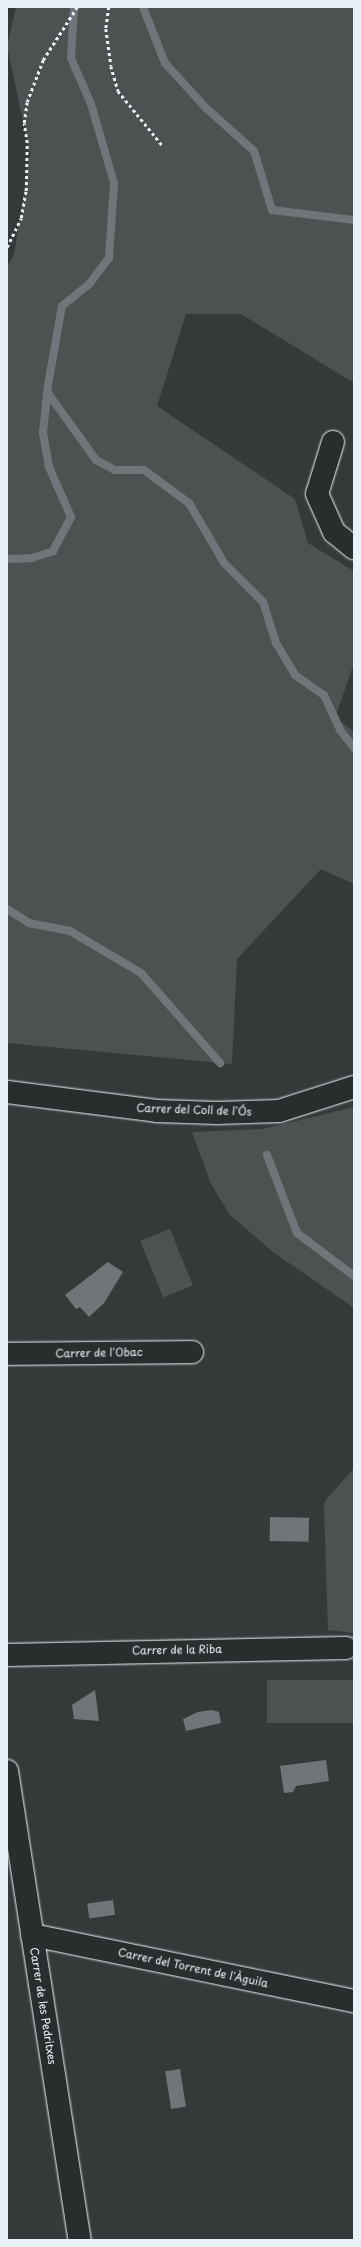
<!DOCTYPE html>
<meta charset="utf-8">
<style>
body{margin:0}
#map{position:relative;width:361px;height:2247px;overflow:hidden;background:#35393a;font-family:"Playpen Sans",sans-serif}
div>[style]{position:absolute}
.green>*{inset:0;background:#4d5152;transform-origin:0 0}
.water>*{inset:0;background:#707579;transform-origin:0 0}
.stream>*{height:8px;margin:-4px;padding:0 4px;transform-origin:4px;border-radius:4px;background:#707579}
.path>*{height:2.5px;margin-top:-1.25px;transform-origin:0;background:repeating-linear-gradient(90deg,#e8f1f8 0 3px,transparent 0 6px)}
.roads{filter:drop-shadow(0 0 1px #e8f1f8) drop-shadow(0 0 1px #e8f1f8)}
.minor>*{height:22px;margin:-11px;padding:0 11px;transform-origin:11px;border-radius:11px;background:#2a2d2e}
span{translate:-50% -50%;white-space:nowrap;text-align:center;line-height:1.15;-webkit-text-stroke:3px #2a2d2e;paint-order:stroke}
.street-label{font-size:11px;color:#e8f1f8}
.frame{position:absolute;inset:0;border:8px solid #e8f1f8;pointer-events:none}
</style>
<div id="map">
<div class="green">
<div style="clip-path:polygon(16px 7px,354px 7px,354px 383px,241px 314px,186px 314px,157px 406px,295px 499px,308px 543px,354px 571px,354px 663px,335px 718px,340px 726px,342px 722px,354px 732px,354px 884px,321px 869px,237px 959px,232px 1064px,7px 1043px,7px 266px,14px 255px,30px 154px,7px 46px)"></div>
<div style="clip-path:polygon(354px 1107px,354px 1308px,273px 1252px,230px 1215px,211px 1184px,192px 1132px,263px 1129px)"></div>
<div style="left:170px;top:1229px;width:61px;height:32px;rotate:68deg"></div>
<div style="clip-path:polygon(354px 1468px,354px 1633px,328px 1630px,324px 1506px,325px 1501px)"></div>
<div style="left:354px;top:1680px;width:43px;height:87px;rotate:90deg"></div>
</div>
<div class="water">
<div style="clip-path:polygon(108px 1262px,123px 1272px,104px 1303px,89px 1317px,80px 1307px,76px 1309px,65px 1295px)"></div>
<div style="left:270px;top:1517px;width:39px;height:24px;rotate:1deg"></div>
<div style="clip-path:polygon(95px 1690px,99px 1721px,74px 1719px,72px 1705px)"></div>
<div style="clip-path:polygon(212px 1710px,219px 1712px,221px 1723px,186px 1731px,183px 1719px,198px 1712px)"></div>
<div style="clip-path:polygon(326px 1760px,329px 1781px,296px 1786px,293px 1792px,284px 1793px,280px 1766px)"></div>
<div style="left:113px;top:1900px;width:15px;height:26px;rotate:82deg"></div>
<div style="left:180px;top:2069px;width:38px;height:15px;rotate:81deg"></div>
</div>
<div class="stream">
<div style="left:143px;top:7px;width:60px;rotate:68.6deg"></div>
<div style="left:165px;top:63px;width:61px;rotate:47.7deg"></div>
<div style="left:206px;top:108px;width:64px;rotate:41.9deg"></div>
<div style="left:254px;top:151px;width:62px;rotate:73deg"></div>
<div style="left:272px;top:210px;width:83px;rotate:7deg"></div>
<div style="left:48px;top:393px;width:82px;rotate:54.4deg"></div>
<div style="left:96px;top:460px;width:21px;rotate:28deg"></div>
<div style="left:115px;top:470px;width:29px"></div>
<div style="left:144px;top:470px;width:56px;rotate:36.3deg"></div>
<div style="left:189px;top:503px;width:69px;rotate:59.7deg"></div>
<div style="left:224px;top:563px;width:55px;rotate:45deg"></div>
<div style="left:263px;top:602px;width:43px;rotate:72.4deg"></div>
<div style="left:276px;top:643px;width:37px;rotate:59deg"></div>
<div style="left:295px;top:675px;width:35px;rotate:35deg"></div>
<div style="left:324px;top:695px;width:38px;rotate:65deg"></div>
<div style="left:340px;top:730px;width:23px;rotate:52deg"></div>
<div style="left:7px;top:559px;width:25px;rotate:-2deg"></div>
<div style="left:32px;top:558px;width:22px;rotate:-18deg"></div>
<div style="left:53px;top:551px;width:38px;rotate:-62deg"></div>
<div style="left:71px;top:517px;width:55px;rotate:-113.7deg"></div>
<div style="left:49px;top:467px;width:35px;rotate:-100deg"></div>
<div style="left:43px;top:433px;width:48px;rotate:-84.1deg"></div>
<div style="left:48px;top:385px;width:80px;rotate:-80deg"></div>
<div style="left:62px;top:306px;width:36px;rotate:-39deg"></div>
<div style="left:90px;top:283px;width:31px;rotate:-53deg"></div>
<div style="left:109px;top:258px;width:75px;rotate:-86.2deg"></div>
<div style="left:114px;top:183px;width:82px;rotate:-106.2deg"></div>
<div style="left:91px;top:104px;width:50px;rotate:-113.5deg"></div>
<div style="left:71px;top:58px;width:51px;rotate:-86.6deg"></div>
<div style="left:7px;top:909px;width:26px;rotate:32deg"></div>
<div style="left:29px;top:923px;width:42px;rotate:11deg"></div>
<div style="left:70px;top:931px;width:82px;rotate:30.6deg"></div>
<div style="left:141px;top:973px;width:120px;rotate:48.7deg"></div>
<div style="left:267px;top:1155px;width:84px;rotate:69deg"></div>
<div style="left:297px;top:1233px;width:71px;rotate:37deg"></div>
</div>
<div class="path">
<div style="left:109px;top:7px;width:22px;rotate:98deg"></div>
<div style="left:106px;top:29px;width:37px;rotate:82deg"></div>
<div style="left:111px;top:66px;width:26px;rotate:74deg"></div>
<div style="left:118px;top:91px;width:70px;rotate:50.8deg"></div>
<div style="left:7px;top:247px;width:32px;rotate:-64deg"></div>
<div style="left:21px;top:218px;width:27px;rotate:-80deg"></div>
<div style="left:26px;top:191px;width:48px;rotate:-88.8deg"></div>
<div style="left:27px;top:143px;width:20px;rotate:-99deg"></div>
<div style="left:24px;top:123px;width:21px;rotate:-82deg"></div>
<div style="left:27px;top:102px;width:45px;rotate:-69.1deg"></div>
<div style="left:43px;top:60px;width:63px;rotate:-57.3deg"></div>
</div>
<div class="roads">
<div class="minor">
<div style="left:333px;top:442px;width:54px;rotate:107.1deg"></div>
<div style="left:317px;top:494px;width:42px;rotate:65.9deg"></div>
<div style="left:334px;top:532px;width:26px;rotate:39deg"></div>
<div style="left:7px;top:1092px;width:151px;rotate:7.2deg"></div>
<div style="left:157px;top:1111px;width:60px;rotate:1.9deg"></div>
<div style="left:217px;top:1113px;width:62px;rotate:-1.8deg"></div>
<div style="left:279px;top:1111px;width:79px;rotate:-17.7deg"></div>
<div style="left:7px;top:1354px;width:185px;rotate:-0.6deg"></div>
<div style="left:7px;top:1655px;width:339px;rotate:-1.2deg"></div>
<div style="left:7px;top:1771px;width:475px;rotate:81.2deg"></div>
<div style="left:32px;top:1935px;width:329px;rotate:11.6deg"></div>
</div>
</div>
<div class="street-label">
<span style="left:194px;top:1110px;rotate:2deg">Carrer del Coll de l'Ós</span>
<span style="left:99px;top:1353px;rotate:-1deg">Carrer de l'Obac</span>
<span style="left:177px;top:1650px;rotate:-1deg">Carrer de la Riba</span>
<span style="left:193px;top:1968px;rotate:12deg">Carrer del Torrent de l'Àguila</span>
<span style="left:43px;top:2006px;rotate:81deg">Carrer de les Pedritxes</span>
</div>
<div class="frame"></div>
</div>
